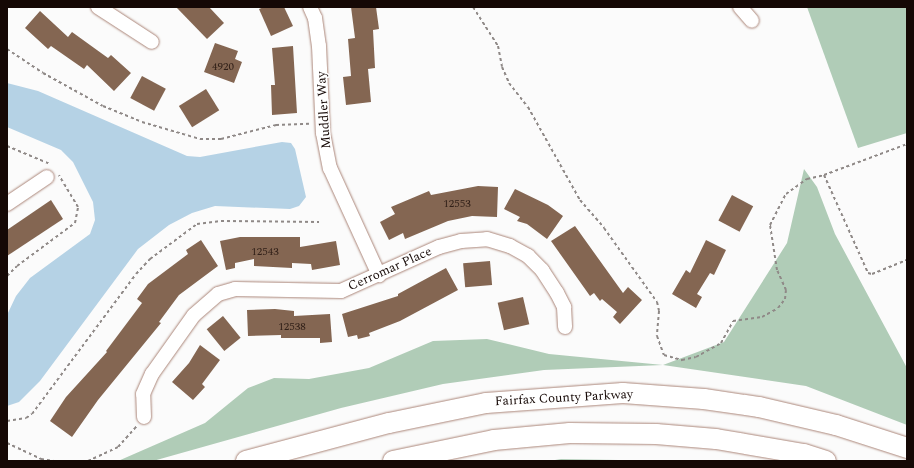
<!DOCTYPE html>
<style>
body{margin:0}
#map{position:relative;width:914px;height:468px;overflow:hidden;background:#fbfbfb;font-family:Spectral,serif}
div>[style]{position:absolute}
.forest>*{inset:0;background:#b0ccb7}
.water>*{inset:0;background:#b5d2e5}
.building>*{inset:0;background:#846652;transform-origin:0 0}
.path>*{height:2px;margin-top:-1px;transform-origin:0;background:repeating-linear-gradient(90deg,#8f8987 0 3px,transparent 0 6px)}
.roads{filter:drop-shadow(0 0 1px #ab8679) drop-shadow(0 0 1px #ab8679)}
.minor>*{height:14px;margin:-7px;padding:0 7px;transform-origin:7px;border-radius:7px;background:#fff}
.highway>*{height:20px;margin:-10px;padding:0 10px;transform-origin:10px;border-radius:10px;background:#fff}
span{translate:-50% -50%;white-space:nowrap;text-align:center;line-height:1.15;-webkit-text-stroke:3px #fff;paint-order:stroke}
.number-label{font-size:11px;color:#312018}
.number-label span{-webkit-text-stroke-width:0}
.street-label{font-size:13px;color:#150805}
.frame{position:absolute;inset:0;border:8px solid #150805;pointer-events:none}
</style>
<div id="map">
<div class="forest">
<div style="clip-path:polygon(807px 7px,907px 7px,907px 133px,858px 148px)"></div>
<div style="clip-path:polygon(804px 169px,817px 187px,835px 234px,907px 368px,907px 425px,806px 386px,663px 365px,544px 370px,443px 384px,341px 408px,153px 461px,118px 461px,205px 423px,248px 388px,274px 378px,309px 379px,369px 368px,433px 341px,487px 339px,549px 354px,663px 365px,724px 342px,787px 243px)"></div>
<div style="clip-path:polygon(561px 459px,676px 461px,549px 461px)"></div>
</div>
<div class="water">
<div style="clip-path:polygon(7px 83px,38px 91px,187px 156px,200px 157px,282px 142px,291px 143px,295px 149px,306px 197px,299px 206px,290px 209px,215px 206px,192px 213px,169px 225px,138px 249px,40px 381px,19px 402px,7px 406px,7px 315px,16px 296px,30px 278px,90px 234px,95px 220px,93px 202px,73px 162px,61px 150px,7px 127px)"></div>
</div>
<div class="building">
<div style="clip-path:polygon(176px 7px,209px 7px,224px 23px,207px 39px)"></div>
<div style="clip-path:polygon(264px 7px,284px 7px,293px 26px,271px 36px,259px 9px)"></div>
<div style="clip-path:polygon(351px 7px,376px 7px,379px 29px,373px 30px,375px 68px,368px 69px,371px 102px,346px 105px,343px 77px,351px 76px,348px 39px,355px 38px)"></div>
<div style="clip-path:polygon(40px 11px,68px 37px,72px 32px,108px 58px,111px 55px,131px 73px,114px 91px,87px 65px,84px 69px,51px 46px,48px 49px,25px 28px)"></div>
<div style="clip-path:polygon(215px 43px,238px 51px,235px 59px,242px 62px,234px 83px,204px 72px)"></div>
<div style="clip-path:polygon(293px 46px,297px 113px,272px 115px,271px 85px,275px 85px,272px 48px)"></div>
<div style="left:142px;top:76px;width:27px;height:25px;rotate:28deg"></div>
<div style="left:206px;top:89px;width:25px;height:32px;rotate:58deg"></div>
<div style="clip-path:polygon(478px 186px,498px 187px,497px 217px,472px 216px,448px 221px,405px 239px,403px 233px,389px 240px,380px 222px,395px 214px,391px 207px,429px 191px,431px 195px)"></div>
<div style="clip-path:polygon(515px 189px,548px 205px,563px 216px,547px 239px,527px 224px,517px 221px,520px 217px,504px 209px)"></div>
<div style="left:732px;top:195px;width:24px;height:29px;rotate:28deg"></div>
<div style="clip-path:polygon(51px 200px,63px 219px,7px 256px,7px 230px)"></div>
<div style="clip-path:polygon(575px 226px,623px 293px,628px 287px,642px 300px,620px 324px,613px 317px,617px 312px,602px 299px,600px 301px,594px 293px,590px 296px,551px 241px)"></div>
<div style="clip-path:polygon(240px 237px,300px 237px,300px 247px,336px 241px,340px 265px,312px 270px,311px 264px,292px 263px,292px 268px,254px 266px,254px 259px,235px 263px,235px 268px,226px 270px,220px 241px)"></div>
<div style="clip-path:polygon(201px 240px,218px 266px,179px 295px,159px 322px,161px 323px,98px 400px,72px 437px,50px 421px,66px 397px,107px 352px,106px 351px,142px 303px,137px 299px,148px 284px,188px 254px,186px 250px)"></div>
<div style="clip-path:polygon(706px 240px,726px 250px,714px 275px,710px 273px,697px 294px,702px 297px,696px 308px,672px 294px,686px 270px,690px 273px)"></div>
<div style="left:490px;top:261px;width:24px;height:27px;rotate:85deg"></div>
<div style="clip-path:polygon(446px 268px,458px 290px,400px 321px,369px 333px,370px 336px,358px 339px,357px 335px,348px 337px,342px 314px,398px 296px,398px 294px)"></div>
<div style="left:523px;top:297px;width:28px;height:26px;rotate:77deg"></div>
<div style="clip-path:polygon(275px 309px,294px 311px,294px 316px,330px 314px,332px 342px,320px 343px,320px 338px,281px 338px,281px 335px,248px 336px,247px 310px)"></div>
<div style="left:223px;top:316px;width:28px;height:21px;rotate:51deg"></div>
<div style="clip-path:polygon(200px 345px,220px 360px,202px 384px,205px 387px,193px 400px,172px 382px,189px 363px)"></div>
</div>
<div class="path">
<div style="left:473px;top:7px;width:46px;rotate:57.3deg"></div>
<div style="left:498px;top:46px;width:21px;rotate:79deg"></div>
<div style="left:502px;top:67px;width:17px;rotate:66deg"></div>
<div style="left:509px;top:83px;width:31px;rotate:52deg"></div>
<div style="left:528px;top:107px;width:107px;rotate:60.8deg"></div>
<div style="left:580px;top:200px;width:37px;rotate:49deg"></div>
<div style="left:604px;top:228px;width:91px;rotate:54.4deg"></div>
<div style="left:657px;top:302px;width:9px;rotate:77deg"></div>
<div style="left:659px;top:311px;width:25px;rotate:95deg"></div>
<div style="left:657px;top:336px;width:20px;rotate:70deg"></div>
<div style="left:664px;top:355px;width:19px;rotate:16deg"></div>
<div style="left:682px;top:360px;width:14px;rotate:-12deg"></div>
<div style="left:696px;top:357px;width:29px;rotate:-29deg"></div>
<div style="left:721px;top:343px;width:25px;rotate:-61deg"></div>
<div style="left:733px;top:321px;width:29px;rotate:-8deg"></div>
<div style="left:762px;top:317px;width:18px;rotate:-29deg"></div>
<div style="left:778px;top:308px;width:11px;rotate:-52deg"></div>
<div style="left:785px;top:299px;width:9px;rotate:-84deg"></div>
<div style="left:786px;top:290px;width:22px;rotate:-114deg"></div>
<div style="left:777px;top:270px;width:46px;rotate:-98.8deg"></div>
<div style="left:770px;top:225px;width:35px;rotate:-63deg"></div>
<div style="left:786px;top:194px;width:26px;rotate:-36deg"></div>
<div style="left:807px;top:179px;width:17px;rotate:-13deg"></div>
<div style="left:824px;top:175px;width:107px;rotate:65.8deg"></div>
<div style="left:868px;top:273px;width:4px;rotate:14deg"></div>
<div style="left:872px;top:274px;width:38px;rotate:-22deg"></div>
<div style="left:7px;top:49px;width:43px;rotate:33.7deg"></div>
<div style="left:43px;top:73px;width:68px;rotate:28.8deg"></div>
<div style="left:103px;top:106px;width:42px;rotate:22.3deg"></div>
<div style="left:142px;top:122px;width:60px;rotate:16.3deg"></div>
<div style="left:200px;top:139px;width:21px"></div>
<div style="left:221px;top:139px;width:57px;rotate:-14.3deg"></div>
<div style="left:276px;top:125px;width:33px;rotate:-2deg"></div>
<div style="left:7px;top:146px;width:47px;rotate:22.7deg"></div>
<div style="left:824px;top:175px;width:89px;rotate:-20.5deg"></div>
<div style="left:7px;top:276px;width:14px;rotate:-45deg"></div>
<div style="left:17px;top:266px;width:72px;rotate:-36.6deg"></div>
<div style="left:75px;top:223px;width:16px;rotate:-79deg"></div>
<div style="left:78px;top:207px;width:37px;rotate:-121deg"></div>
<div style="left:7px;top:421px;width:19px;rotate:-9deg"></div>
<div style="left:26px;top:418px;width:7px;rotate:-34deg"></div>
<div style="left:32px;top:414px;width:174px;rotate:-53.4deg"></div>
<div style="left:136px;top:274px;width:21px;rotate:-47deg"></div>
<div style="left:150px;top:259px;width:59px;rotate:-36.7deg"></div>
<div style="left:197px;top:224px;width:24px;rotate:-7deg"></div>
<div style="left:221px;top:221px;width:98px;rotate:0.6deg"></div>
<div style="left:7px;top:443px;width:38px;rotate:25deg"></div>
<div style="left:41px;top:459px;width:13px;rotate:9deg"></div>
<div style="left:88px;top:461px;width:33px;rotate:-25deg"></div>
<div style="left:118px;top:447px;width:28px;rotate:-48deg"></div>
</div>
<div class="roads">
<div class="minor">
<div style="left:98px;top:7px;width:64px;rotate:32.9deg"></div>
<div style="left:310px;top:7px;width:12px;rotate:66deg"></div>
<div style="left:315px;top:18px;width:28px;rotate:82deg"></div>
<div style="left:319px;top:46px;width:87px;rotate:87.4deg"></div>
<div style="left:323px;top:133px;width:36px;rotate:79deg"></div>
<div style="left:330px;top:168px;width:118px;rotate:65.4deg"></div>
<div style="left:740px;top:7px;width:18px;rotate:49deg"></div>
<div style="left:7px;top:204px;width:48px;rotate:-34deg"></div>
<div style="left:144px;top:417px;width:23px;rotate:-92deg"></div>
<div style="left:143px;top:394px;width:22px;rotate:-66deg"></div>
<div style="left:152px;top:374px;width:72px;rotate:-54.6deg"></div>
<div style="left:194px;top:315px;width:32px;rotate:-41deg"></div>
<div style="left:218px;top:294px;width:18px;rotate:-16deg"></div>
<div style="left:235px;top:289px;width:106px;rotate:1.1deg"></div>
<div style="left:341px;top:291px;width:107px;rotate:-24.2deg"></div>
<div style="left:439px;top:247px;width:23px;rotate:-15deg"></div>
<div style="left:461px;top:241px;width:26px;rotate:-4deg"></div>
<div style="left:487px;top:239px;width:24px;rotate:17deg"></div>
<div style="left:510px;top:246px;width:21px;rotate:29deg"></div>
<div style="left:528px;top:256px;width:20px;rotate:45deg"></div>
<div style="left:542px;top:270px;width:27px;rotate:57deg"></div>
<div style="left:557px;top:293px;width:16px;rotate:63deg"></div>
<div style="left:564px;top:307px;width:20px;rotate:87deg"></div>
</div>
<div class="highway">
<div style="left:246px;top:461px;width:148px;rotate:-14.9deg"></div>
<div style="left:389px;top:423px;width:99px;rotate:-11.7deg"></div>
<div style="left:486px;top:403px;width:137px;rotate:-4.2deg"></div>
<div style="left:623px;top:393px;width:81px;rotate:4.2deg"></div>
<div style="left:704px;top:399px;width:56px;rotate:8.3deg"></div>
<div style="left:759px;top:407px;width:79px;rotate:13.2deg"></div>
<div style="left:836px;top:425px;width:75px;rotate:17.9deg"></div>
<div style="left:393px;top:461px;width:103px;rotate:-11.7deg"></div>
<div style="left:494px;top:440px;width:76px;rotate:-5.3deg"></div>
<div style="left:570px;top:433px;width:86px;rotate:0.7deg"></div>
<div style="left:656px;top:434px;width:60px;rotate:4.8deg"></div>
<div style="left:716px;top:439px;width:89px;rotate:9.7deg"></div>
<div style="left:804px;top:454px;width:23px;rotate:18deg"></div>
</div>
</div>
<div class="number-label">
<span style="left:223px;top:67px">4920</span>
<span style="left:457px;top:204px">12553</span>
<span style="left:265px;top:252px">12543</span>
<span style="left:292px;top:327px">12538</span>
</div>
<div class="street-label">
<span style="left:324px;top:110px;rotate:-94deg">Muddler Way</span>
<span style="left:390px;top:269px;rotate:-24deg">Cerromar Place</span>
<span style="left:564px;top:398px;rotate:-3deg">Fairfax County Parkway</span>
</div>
<div class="frame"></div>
</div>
